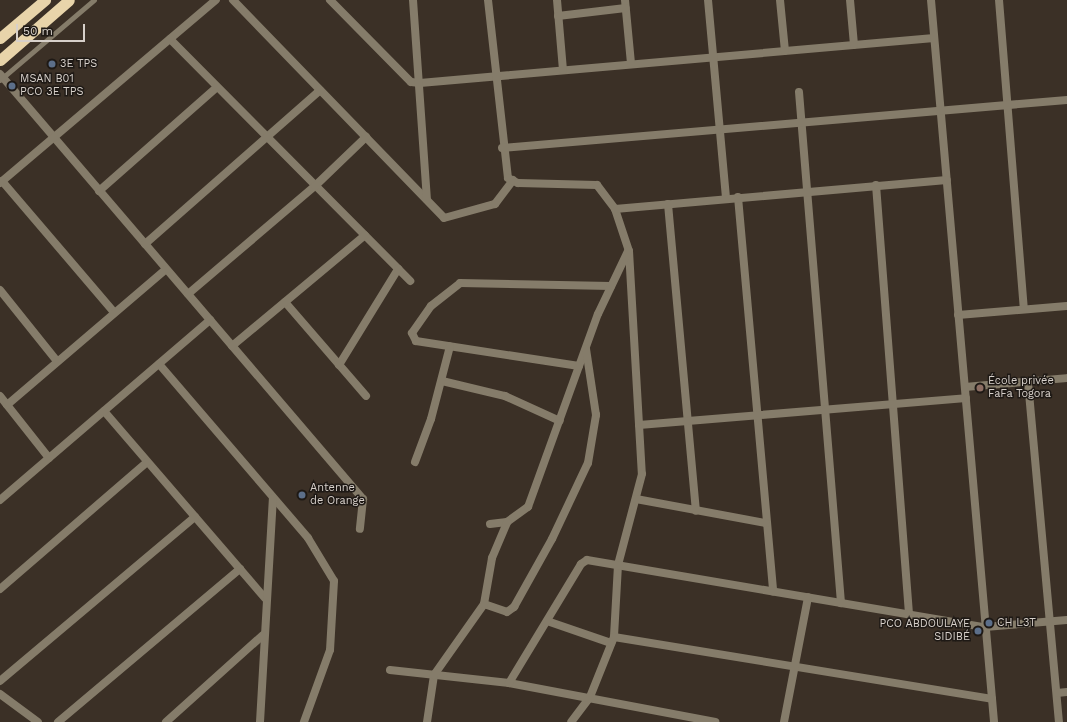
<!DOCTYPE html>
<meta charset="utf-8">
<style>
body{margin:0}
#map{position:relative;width:1067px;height:722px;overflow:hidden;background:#3b3026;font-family:"Work Sans",sans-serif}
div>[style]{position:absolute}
.service>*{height:4.5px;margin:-2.25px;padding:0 2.25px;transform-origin:2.25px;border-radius:2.25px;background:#857c6a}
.minor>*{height:8px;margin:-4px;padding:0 4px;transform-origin:4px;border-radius:4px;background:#857c6a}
.trunk>*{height:11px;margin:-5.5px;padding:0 5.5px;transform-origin:5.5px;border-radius:5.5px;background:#e8d4aa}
.dots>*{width:11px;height:11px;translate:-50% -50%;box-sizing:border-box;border:2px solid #1e1915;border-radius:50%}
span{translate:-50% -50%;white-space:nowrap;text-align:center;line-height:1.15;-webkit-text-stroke:3px #1e1915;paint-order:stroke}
.poi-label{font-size:11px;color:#d7d0ca}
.left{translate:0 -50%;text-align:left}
.right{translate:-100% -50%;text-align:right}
.scale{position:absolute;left:16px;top:24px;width:69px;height:18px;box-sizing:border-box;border:2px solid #d7d0ca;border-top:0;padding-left:5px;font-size:12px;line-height:14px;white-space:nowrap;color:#d7d0ca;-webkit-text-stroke:3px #1e1915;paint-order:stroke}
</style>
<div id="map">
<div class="service">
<div style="left:0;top:80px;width:123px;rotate:-40.4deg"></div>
</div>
<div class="minor">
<div style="left:233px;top:0;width:303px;rotate:45.9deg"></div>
<div style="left:444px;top:218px;width:53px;rotate:-15.4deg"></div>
<div style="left:495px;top:204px;width:30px;rotate:-53deg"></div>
<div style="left:330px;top:0;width:115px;rotate:45.4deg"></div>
<div style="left:411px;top:82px;width:9px;rotate:6deg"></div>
<div style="left:420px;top:83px;width:516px;rotate:-5deg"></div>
<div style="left:413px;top:0;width:200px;rotate:86deg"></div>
<div style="left:488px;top:0;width:179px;rotate:83.6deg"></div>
<div style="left:508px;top:178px;width:11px;rotate:27deg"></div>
<div style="left:518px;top:183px;width:79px;rotate:1.5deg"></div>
<div style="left:597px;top:185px;width:30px;rotate:53deg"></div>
<div style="left:615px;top:209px;width:44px;rotate:71.6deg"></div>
<div style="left:629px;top:251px;width:223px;rotate:86.7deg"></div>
<div style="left:642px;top:474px;width:94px;rotate:104.8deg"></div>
<div style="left:618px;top:565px;width:72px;rotate:93.2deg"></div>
<div style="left:614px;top:637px;width:65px;rotate:111.8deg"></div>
<div style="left:590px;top:697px;width:31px;rotate:127deg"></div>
<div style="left:557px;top:0;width:70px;rotate:85.1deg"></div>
<div style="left:625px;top:0;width:64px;rotate:84.6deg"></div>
<div style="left:708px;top:0;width:199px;rotate:84.8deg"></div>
<div style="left:780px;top:0;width:51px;rotate:84.4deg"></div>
<div style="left:850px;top:0;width:45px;rotate:84.9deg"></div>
<div style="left:931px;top:0;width:725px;rotate:85.01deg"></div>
<div style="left:999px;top:0;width:310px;rotate:85.4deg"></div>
<div style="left:558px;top:16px;width:68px;rotate:-6.7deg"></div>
<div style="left:170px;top:39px;width:341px;rotate:45.2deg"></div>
<div style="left:0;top:74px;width:559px;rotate:49.5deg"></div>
<div style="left:363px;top:499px;width:30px;rotate:96deg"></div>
<div style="left:799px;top:92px;width:513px;rotate:85.3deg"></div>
<div style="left:502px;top:148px;width:567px;rotate:-4.86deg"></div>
<div style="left:2px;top:181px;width:172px;rotate:49.5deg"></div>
<div style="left:0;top:183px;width:283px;rotate:-40.3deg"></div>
<div style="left:876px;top:185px;width:430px;rotate:85.6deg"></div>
<div style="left:99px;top:191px;width:157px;rotate:-41.4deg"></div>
<div style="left:738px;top:197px;width:396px;rotate:84.9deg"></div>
<div style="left:668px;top:204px;width:308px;rotate:84.8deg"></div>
<div style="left:615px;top:209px;width:333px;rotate:-5deg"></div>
<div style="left:145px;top:244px;width:233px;rotate:-41.3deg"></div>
<div style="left:0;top:290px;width:90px;rotate:51.3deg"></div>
<div style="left:188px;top:294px;width:167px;rotate:-40.4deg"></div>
<div style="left:315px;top:186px;width:71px;rotate:-43.9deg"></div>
<div style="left:285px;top:302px;width:124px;rotate:49.2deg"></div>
<div style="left:958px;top:315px;width:109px;rotate:-4.7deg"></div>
<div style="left:232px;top:346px;width:173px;rotate:-39.8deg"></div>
<div style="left:159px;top:364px;width:229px;rotate:49.4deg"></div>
<div style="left:308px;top:538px;width:50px;rotate:58.8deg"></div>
<div style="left:334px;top:581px;width:69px;rotate:93.3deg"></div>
<div style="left:330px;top:650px;width:77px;rotate:109.9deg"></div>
<div style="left:339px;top:365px;width:113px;rotate:-58.4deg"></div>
<div style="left:579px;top:366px;width:165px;rotate:-171.3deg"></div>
<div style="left:416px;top:341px;width:9px;rotate:-117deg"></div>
<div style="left:412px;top:333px;width:33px;rotate:-55deg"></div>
<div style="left:431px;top:306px;width:37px;rotate:-38deg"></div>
<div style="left:460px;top:283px;width:151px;rotate:1.1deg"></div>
<div style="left:442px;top:381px;width:65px;rotate:13.4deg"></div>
<div style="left:505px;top:396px;width:60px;rotate:24.4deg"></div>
<div style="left:1028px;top:382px;width:341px;rotate:84.8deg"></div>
<div style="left:965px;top:387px;width:102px;rotate:-5deg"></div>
<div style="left:0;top:396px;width:79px;rotate:51.7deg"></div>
<div style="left:7px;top:405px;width:209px;rotate:-40.5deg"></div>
<div style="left:104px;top:411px;width:247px;rotate:49.3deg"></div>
<div style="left:639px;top:425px;width:328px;rotate:-4.7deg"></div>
<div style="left:415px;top:462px;width:46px;rotate:-69.6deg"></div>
<div style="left:431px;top:419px;width:75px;rotate:-75.4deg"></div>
<div style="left:636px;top:499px;width:132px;rotate:10.5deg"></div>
<div style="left:0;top:500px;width:277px;rotate:-40.6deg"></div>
<div style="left:490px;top:524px;width:17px;rotate:-7deg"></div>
<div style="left:507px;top:522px;width:26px;rotate:-36deg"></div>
<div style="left:528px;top:507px;width:205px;rotate:-70.1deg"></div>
<div style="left:598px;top:314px;width:70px;rotate:-64.5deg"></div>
<div style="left:0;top:589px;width:194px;rotate:-40.8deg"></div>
<div style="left:484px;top:604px;width:24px;rotate:19deg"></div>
<div style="left:507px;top:612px;width:9px;rotate:-36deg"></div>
<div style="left:514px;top:607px;width:78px;rotate:-60.8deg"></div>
<div style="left:552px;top:539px;width:84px;rotate:-64.7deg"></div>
<div style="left:588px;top:463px;width:49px;rotate:-80.5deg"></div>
<div style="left:596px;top:415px;width:67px;rotate:-98.6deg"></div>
<div style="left:547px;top:621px;width:68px;rotate:19deg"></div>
<div style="left:614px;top:637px;width:383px;rotate:9.3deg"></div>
<div style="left:390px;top:670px;width:120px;rotate:6.2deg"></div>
<div style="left:509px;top:683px;width:210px;rotate:10.7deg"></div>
<div style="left:0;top:681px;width:255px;rotate:-40.1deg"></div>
<div style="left:509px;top:683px;width:139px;rotate:-58.8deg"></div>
<div style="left:581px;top:564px;width:7px;rotate:-34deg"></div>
<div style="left:587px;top:560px;width:404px;rotate:9.6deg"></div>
<div style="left:985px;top:627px;width:82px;rotate:-4.9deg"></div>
<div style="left:1057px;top:693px;width:10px;rotate:-6deg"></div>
<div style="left:0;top:694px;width:47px;rotate:36.4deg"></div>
<div style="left:58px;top:722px;width:238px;rotate:-40.1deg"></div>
<div style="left:166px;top:722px;width:130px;rotate:-41.9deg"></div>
<div style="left:260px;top:722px;width:224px;rotate:-86.7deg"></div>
<div style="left:427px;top:722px;width:48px;rotate:-81.5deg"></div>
<div style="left:434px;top:675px;width:87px;rotate:-54.8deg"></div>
<div style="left:484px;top:604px;width:47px;rotate:-80.1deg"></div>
<div style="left:492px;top:558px;width:39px;rotate:-67deg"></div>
<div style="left:784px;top:722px;width:127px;rotate:-79.1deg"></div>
</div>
<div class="trunk">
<div style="left:0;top:38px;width:59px;rotate:-40.2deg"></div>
<div style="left:0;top:60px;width:91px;rotate:-41deg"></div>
</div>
<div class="dots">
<div style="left:52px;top:64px;background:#5c6f8a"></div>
<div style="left:12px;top:86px;background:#5c6f8a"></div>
<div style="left:980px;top:388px;background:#8d6e63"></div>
<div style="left:302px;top:495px;background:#5c6f8a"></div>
<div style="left:989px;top:623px;background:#5c6f8a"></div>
<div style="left:978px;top:631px;background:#5c6f8a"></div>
</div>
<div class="poi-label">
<span class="left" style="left:60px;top:64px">3E TPS</span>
<span class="left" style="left:20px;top:86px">MSAN B01<br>PCO 3E TPS</span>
<span class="left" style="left:988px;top:388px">École privée<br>FaFa Togora</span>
<span class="left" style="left:310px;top:495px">Antenne<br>de Orange</span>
<span class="left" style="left:997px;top:623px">CH L3T</span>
<span class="right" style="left:970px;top:631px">PCO ABDOULAYE<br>SIDIBÉ</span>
</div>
<div class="scale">50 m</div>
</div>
